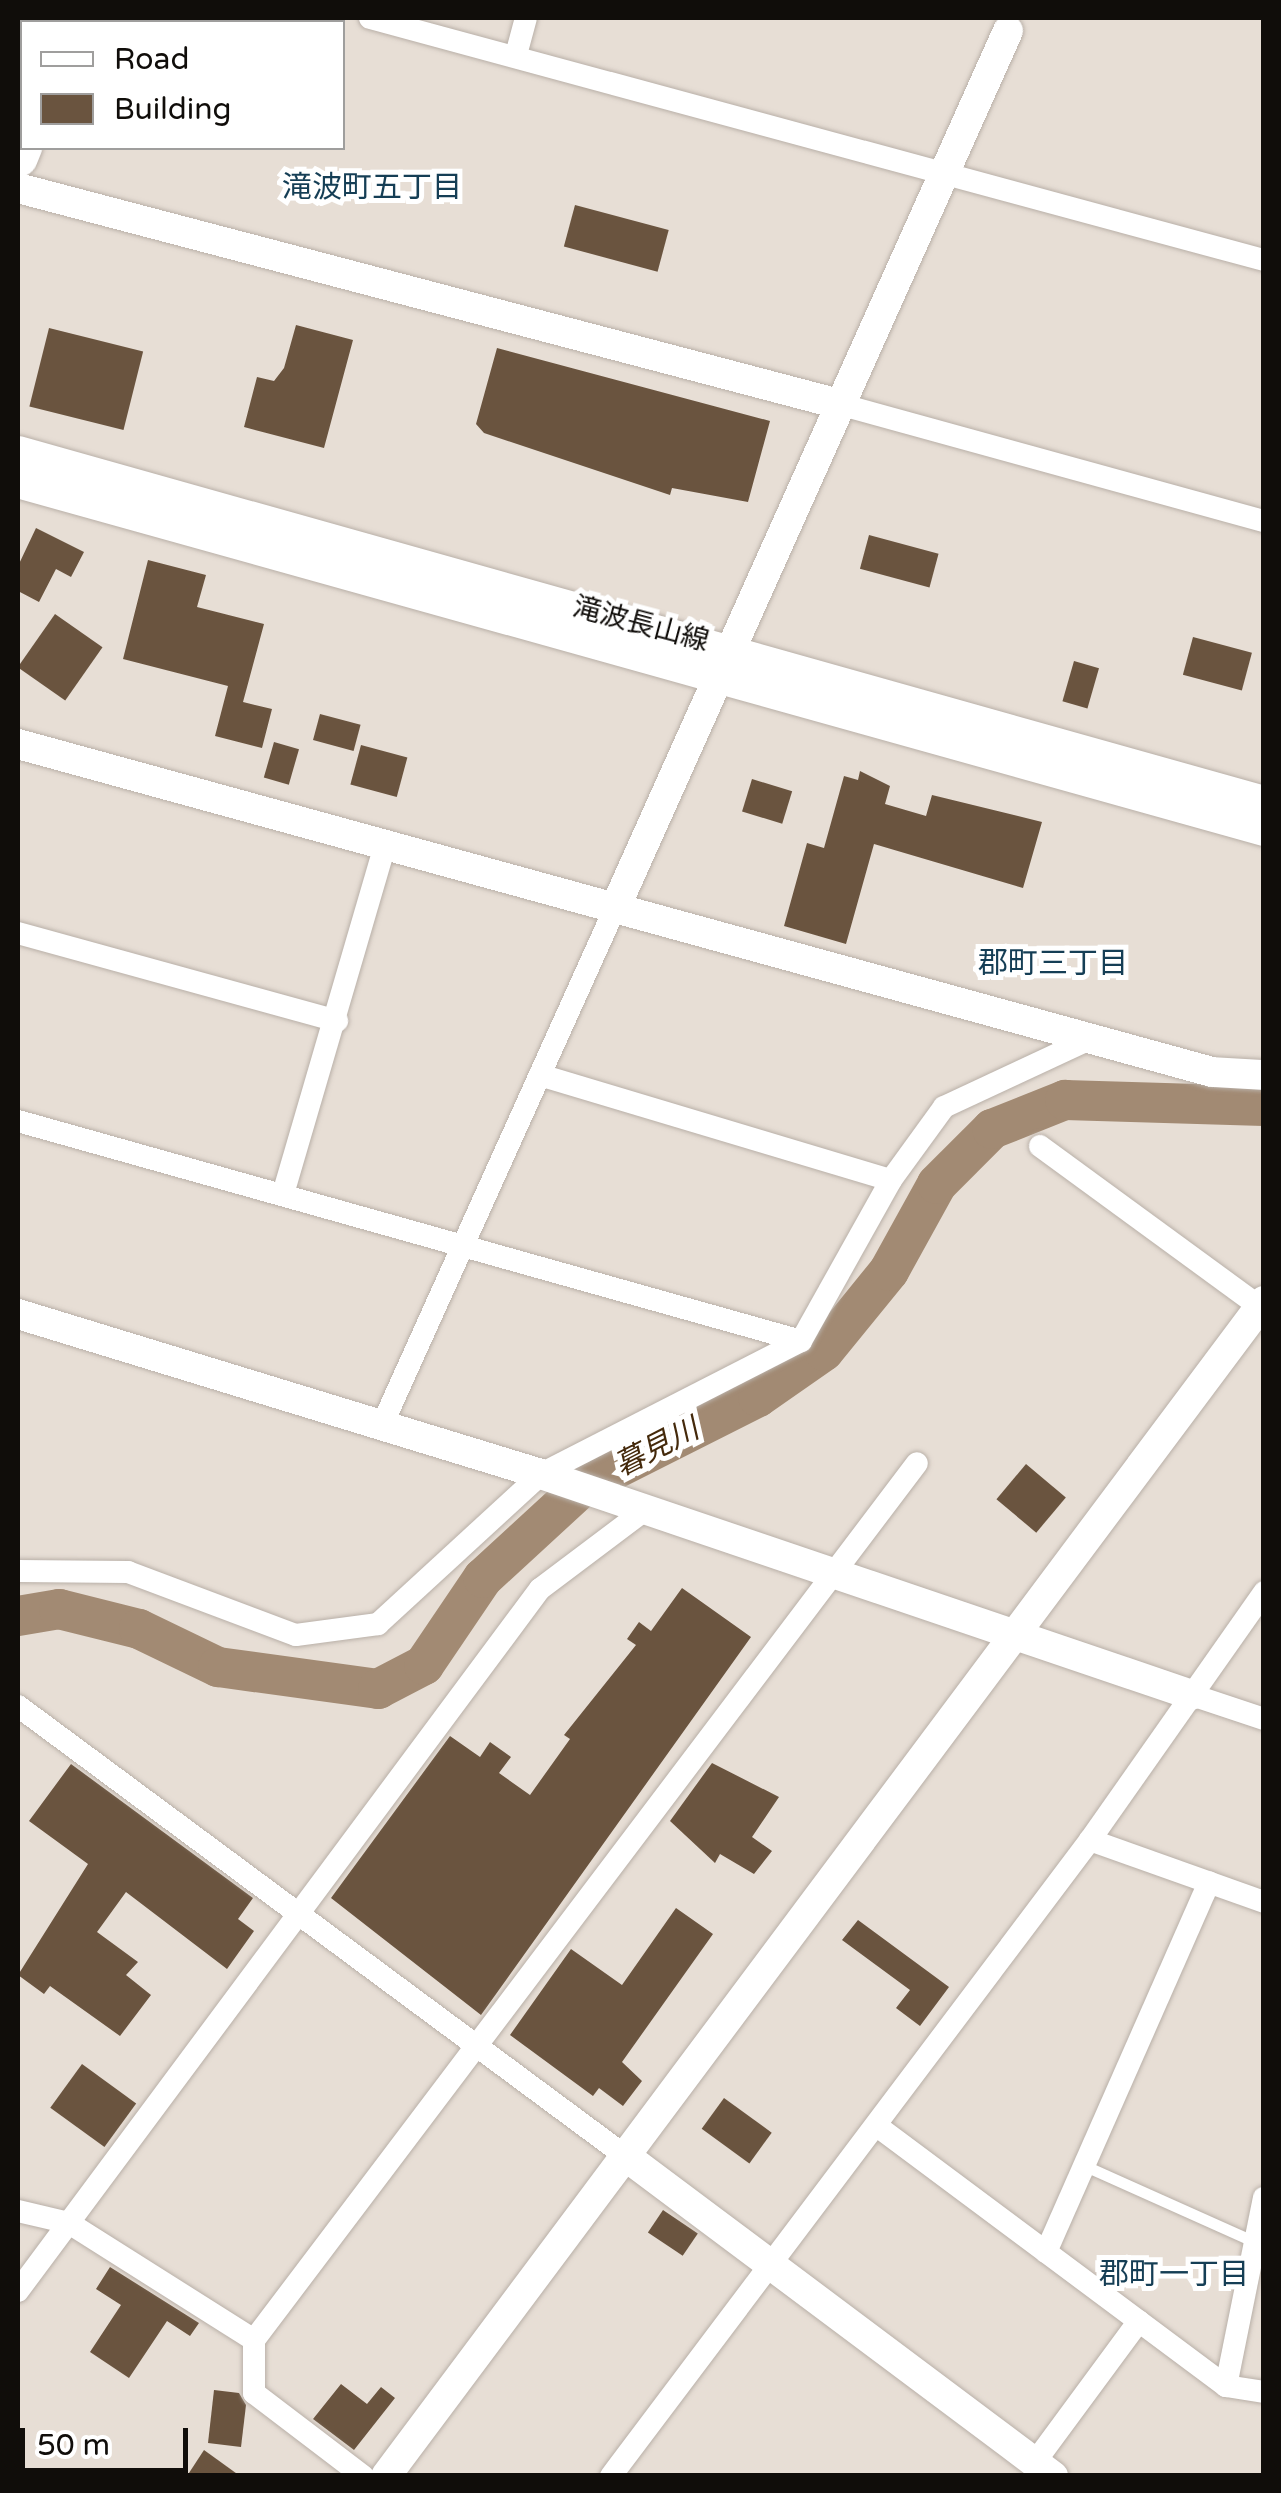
<!DOCTYPE html>
<meta charset="utf-8">
<style>
body{margin:0}
#map{position:relative;width:1281px;height:2493px;overflow:hidden;background:#e7ded5;font-family:"Varela Round","Noto Sans JP",sans-serif}
div>[style]{position:absolute}
.river>*{height:40px;margin:-20px;padding:0 20px;transform-origin:20px;border-radius:20px;background:#a28a73}
.building>*{inset:0;background:#6a543f;transform-origin:0 0}
.roads{filter:drop-shadow(0 0 2px #b9b0a8) drop-shadow(0 0 2px #b9b0a8)}
.service>*{height:11px;margin:-5.5px;padding:0 5.5px;transform-origin:5.5px;border-radius:5.5px;background:#fff}
.minor>*{height:22px;margin:-11px;padding:0 11px;transform-origin:11px;border-radius:11px;background:#fff}
.tertiary>*{height:30px;margin:-15px;padding:0 15px;transform-origin:15px;border-radius:15px;background:#fff}
.secondary>*{height:32px;margin:-16px;padding:0 16px;transform-origin:16px;border-radius:16px;background:#fff}
.trunk>*{height:40px;margin:-20px;padding:0 20px;transform-origin:20px;border-radius:20px;background:#fff}
span{translate:-50% -50%;white-space:nowrap;text-align:center;line-height:1.15;-webkit-text-stroke:10px #fff;paint-order:stroke}
.street-label{font-size:28px;color:#100d0a}
.neighbourhood-label{font-size:30px;color:#153e55}
.water-label{font-size:30px;color:#44290b;font-style:italic}
.frame{position:absolute;inset:0;border:20px solid #100d0a;pointer-events:none}
.legend{position:absolute;left:20px;top:20px;width:325px;height:130px;box-sizing:border-box;background:#fff;border:2px solid #9f9e9d;margin:0;padding:12px 18px;list-style:none;font-size:30px;color:#100d0a}
.legend li{display:flex;align-items:center;gap:20px;height:50px}
.legend b{width:50px;border:2px solid #9f9e9d}
.scale{position:absolute;left:20px;top:2428px;width:168px;height:45px;box-sizing:border-box;border:5px solid #100d0a;border-top:0;padding-left:12px;font-size:30px;line-height:35px;white-space:nowrap;color:#100d0a;-webkit-text-stroke:8px #fff;paint-order:stroke}
</style>
<div id="map">
<div class="river">
<div style="left:18px;top:1616px;width:42px;rotate:-9.7deg"></div>
<div style="left:59px;top:1609px;width:82px;rotate:14deg"></div>
<div style="left:139px;top:1629px;width:88px;rotate:25.7deg"></div>
<div style="left:218px;top:1667px;width:162px;rotate:7.8deg"></div>
<div style="left:378px;top:1689px;width:52px;rotate:-27.6deg"></div>
<div style="left:424px;top:1665px;width:105px;rotate:-55.9deg"></div>
<div style="left:483px;top:1578px;width:137px;rotate:-42.6deg"></div>
<div style="left:584px;top:1485px;width:195px;rotate:-26.8deg"></div>
<div style="left:758px;top:1397px;width:80px;rotate:-34.9deg"></div>
<div style="left:824px;top:1351px;width:103px;rotate:-50.9deg"></div>
<div style="left:889px;top:1271px;width:99px;rotate:-61.1deg"></div>
<div style="left:937px;top:1184px;width:78px;rotate:-45deg"></div>
<div style="left:992px;top:1129px;width:79px;rotate:-21.7deg"></div>
<div style="left:1065px;top:1100px;width:199px;rotate:1.7deg"></div>
</div>
<div class="building">
<div style="left:575px;top:205px;width:97px;height:43px;rotate:15deg"></div>
<div style="clip-path:polygon(296px 325px,353px 340px,324px 448px,244px 427px,257px 377px,274px 381px,284px 368px)"></div>
<div style="left:49px;top:328px;width:97px;height:81px;rotate:14deg"></div>
<div style="clip-path:polygon(497px 348px,770px 421px,748px 502px,672px 488px,670px 495px,484px 433px,476px 424px)"></div>
<div style="clip-path:polygon(36px 528px,84px 552px,71px 577px,56px 569px,39px 602px,18px 591px,18px 566px)"></div>
<div style="left:869px;top:535px;width:72px;height:35px;rotate:15deg"></div>
<div style="clip-path:polygon(148px 560px,206px 575px,197px 607px,264px 624px,243px 702px,272px 709px,262px 748px,215px 736px,228px 686px,123px 659px)"></div>
<div style="left:55px;top:614px;width:58px;height:65px;rotate:35deg"></div>
<div style="left:1193px;top:637px;width:61px;height:39px;rotate:15deg"></div>
<div style="left:1074px;top:661px;width:26px;height:42px;rotate:16deg"></div>
<div style="left:320px;top:714px;width:42px;height:27px;rotate:15deg"></div>
<div style="left:274px;top:742px;width:26px;height:37px;rotate:16deg"></div>
<div style="left:361px;top:745px;width:48px;height:41px;rotate:15deg"></div>
<div style="clip-path:polygon(860px 771px,890px 786px,885px 804px,926px 816px,932px 795px,1042px 822px,1023px 888px,874px 844px,846px 944px,784px 926px,807px 843px,824px 848px,844px 776px,858px 780px)"></div>
<div style="left:752px;top:779px;width:42px;height:34px;rotate:17deg"></div>
<div style="left:1026px;top:1464px;width:52px;height:46px;rotate:40deg"></div>
<div style="clip-path:polygon(682px 1588px,751px 1637px,481px 2015px,331px 1898px,450px 1736px,480px 1757px,490px 1742px,511px 1757px,499px 1773px,530px 1795px,570px 1739px,564px 1735px,636px 1645px,627px 1639px,639px 1622px,651px 1631px)"></div>
<div style="clip-path:polygon(712px 1763px,779px 1797px,752px 1837px,772px 1851px,754px 1874px,720px 1854px,715px 1863px,670px 1821px)"></div>
<div style="clip-path:polygon(71px 1764px,253px 1898px,238px 1919px,254px 1931px,227px 1969px,126px 1892px,97px 1932px,138px 1962px,126px 1975px,151px 1995px,120px 2036px,50px 1986px,44px 1994px,18px 1975px,88px 1864px,29px 1821px)"></div>
<div style="clip-path:polygon(676px 1908px,713px 1934px,622px 2062px,642px 2081px,623px 2106px,599px 2088px,593px 2096px,510px 2035px,571px 1949px,622px 1985px)"></div>
<div style="clip-path:polygon(858px 1920px,949px 1987px,920px 2026px,896px 2008px,910px 1990px,842px 1940px)"></div>
<div style="left:82px;top:2064px;width:67px;height:54px;rotate:36deg"></div>
<div style="left:724px;top:2098px;width:59px;height:38px;rotate:36deg"></div>
<div style="left:663px;top:2210px;width:42px;height:27px;rotate:34deg"></div>
<div style="clip-path:polygon(110px 2267px,199px 2323px,190px 2336px,167px 2321px,129px 2378px,90px 2352px,121px 2305px,96px 2289px)"></div>
<div style="clip-path:polygon(341px 2384px,367px 2404px,381px 2387px,395px 2398px,354px 2450px,313px 2419px)"></div>
<div style="clip-path:polygon(214px 2390px,239px 2393px,246px 2405px,241px 2447px,208px 2443px)"></div>
<div style="clip-path:polygon(204px 2450px,240px 2476px,187px 2476px)"></div>
</div>
<div class="roads">
<div class="service">
<div style="left:1083px;top:2165px;width:186px;rotate:24.1deg"></div>
</div>
<div class="minor">
<div style="left:370px;top:18px;width:926px;rotate:15.15deg"></div>
<div style="left:516px;top:55px;width:38px;rotate:-75deg"></div>
<div style="left:839px;top:404px;width:441px;rotate:15.4deg"></div>
<div style="left:18px;top:933px;width:331px;rotate:15.4deg"></div>
<div style="left:540px;top:1075px;width:366px;rotate:16.7deg"></div>
<div style="left:18px;top:1121px;width:813px;rotate:15.69deg"></div>
<div style="left:1040px;top:1146px;width:278px;rotate:36.2deg"></div>
<div style="left:283px;top:1194px;width:364px;rotate:-73.7deg"></div>
<div style="left:382px;top:1425px;width:569px;rotate:-65.73deg"></div>
<div style="left:18px;top:1571px;width:110px;rotate:0.5deg"></div>
<div style="left:128px;top:1572px;width:179px;rotate:20.6deg"></div>
<div style="left:296px;top:1635px;width:83px;rotate:-7.6deg"></div>
<div style="left:378px;top:1624px;width:222px;rotate:-42.6deg"></div>
<div style="left:541px;top:1474px;width:292px;rotate:-27.1deg"></div>
<div style="left:801px;top:1341px;width:184px;rotate:-60.8deg"></div>
<div style="left:891px;top:1180px;width:90px;rotate:-54deg"></div>
<div style="left:944px;top:1107px;width:161px;rotate:-25deg"></div>
<div style="left:1192px;top:1695px;width:76px;rotate:18.4deg"></div>
<div style="left:18px;top:1706px;width:754px;rotate:36.54deg"></div>
<div style="left:1090px;top:1840px;width:185px;rotate:19.6deg"></div>
<div style="left:877px;top:2126px;width:435px;rotate:36.7deg"></div>
<div style="left:1226px;top:2386px;width:38px;rotate:9deg"></div>
<div style="left:18px;top:2211px;width:52px;rotate:13.2deg"></div>
<div style="left:69px;top:2223px;width:219px;rotate:32.3deg"></div>
<div style="left:254px;top:2340px;width:53px;rotate:90deg"></div>
<div style="left:254px;top:2393px;width:137px;rotate:37.3deg"></div>
<div style="left:1046px;top:2252px;width:404px;rotate:-66.2deg"></div>
<div style="left:18px;top:2291px;width:875px;rotate:-53.37deg"></div>
<div style="left:540px;top:1589px;width:126px;rotate:-37deg"></div>
<div style="left:254px;top:2340px;width:1099px;rotate:-52.91deg"></div>
<div style="left:1226px;top:2386px;width:192px;rotate:-78.6deg"></div>
<div style="left:1035px;top:2462px;width:175px;rotate:-53.6deg"></div>
<div style="left:611px;top:2476px;width:796px;rotate:-53.01deg"></div>
<div style="left:1090px;top:1840px;width:303px;rotate:-54.9deg"></div>
</div>
<div class="tertiary">
<div style="left:18px;top:188px;width:849px;rotate:14.74deg"></div>
<div style="left:18px;top:744px;width:1238px;rotate:15.36deg"></div>
<div style="left:1212px;top:1072px;width:52px;rotate:3.3deg"></div>
<div style="left:616px;top:906px;width:959px;rotate:-65.87deg"></div>
<div style="left:18px;top:1314px;width:547px;rotate:17.01deg"></div>
<div style="left:541px;top:1474px;width:687px;rotate:18.75deg"></div>
<div style="left:624px;top:2155px;width:536px;rotate:36.81deg"></div>
<div style="left:386px;top:2476px;width:1467px;rotate:-53.23deg"></div>
</div>
<div class="secondary">
<div style="left:18px;top:452px;width:1294px;rotate:15.69deg"></div>
<div style="left:18px;top:482px;width:1294px;rotate:15.6deg"></div>
</div>
<div class="trunk">
<div style="left:83px;top:22px;width:5px;rotate:-53deg"></div>
<div style="left:18px;top:157px;width:11px;rotate:-68deg"></div>
</div>
</div>
<div class="street-label">
<span style="left:641px;top:624px;rotate:15deg">滝波長山線</span>
</div>
<div class="neighbourhood-label">
<span style="left:372px;top:188px">滝波町五丁目</span>
<span style="left:1053px;top:964px">郡町三丁目</span>
<span style="left:1174px;top:2275px">郡町一丁目</span>
</div>
<div class="water-label">
<span style="left:657px;top:1448px;rotate:-27deg">暮見川</span>
</div>
<div class="frame"></div>
<ul class="legend">
<li><b style="height:12px;background:#fff"></b>Road</li>
<li><b style="height:28px;background:#6a543f"></b>Building</li>
</ul>
<div class="scale">50 m</div>
</div>
